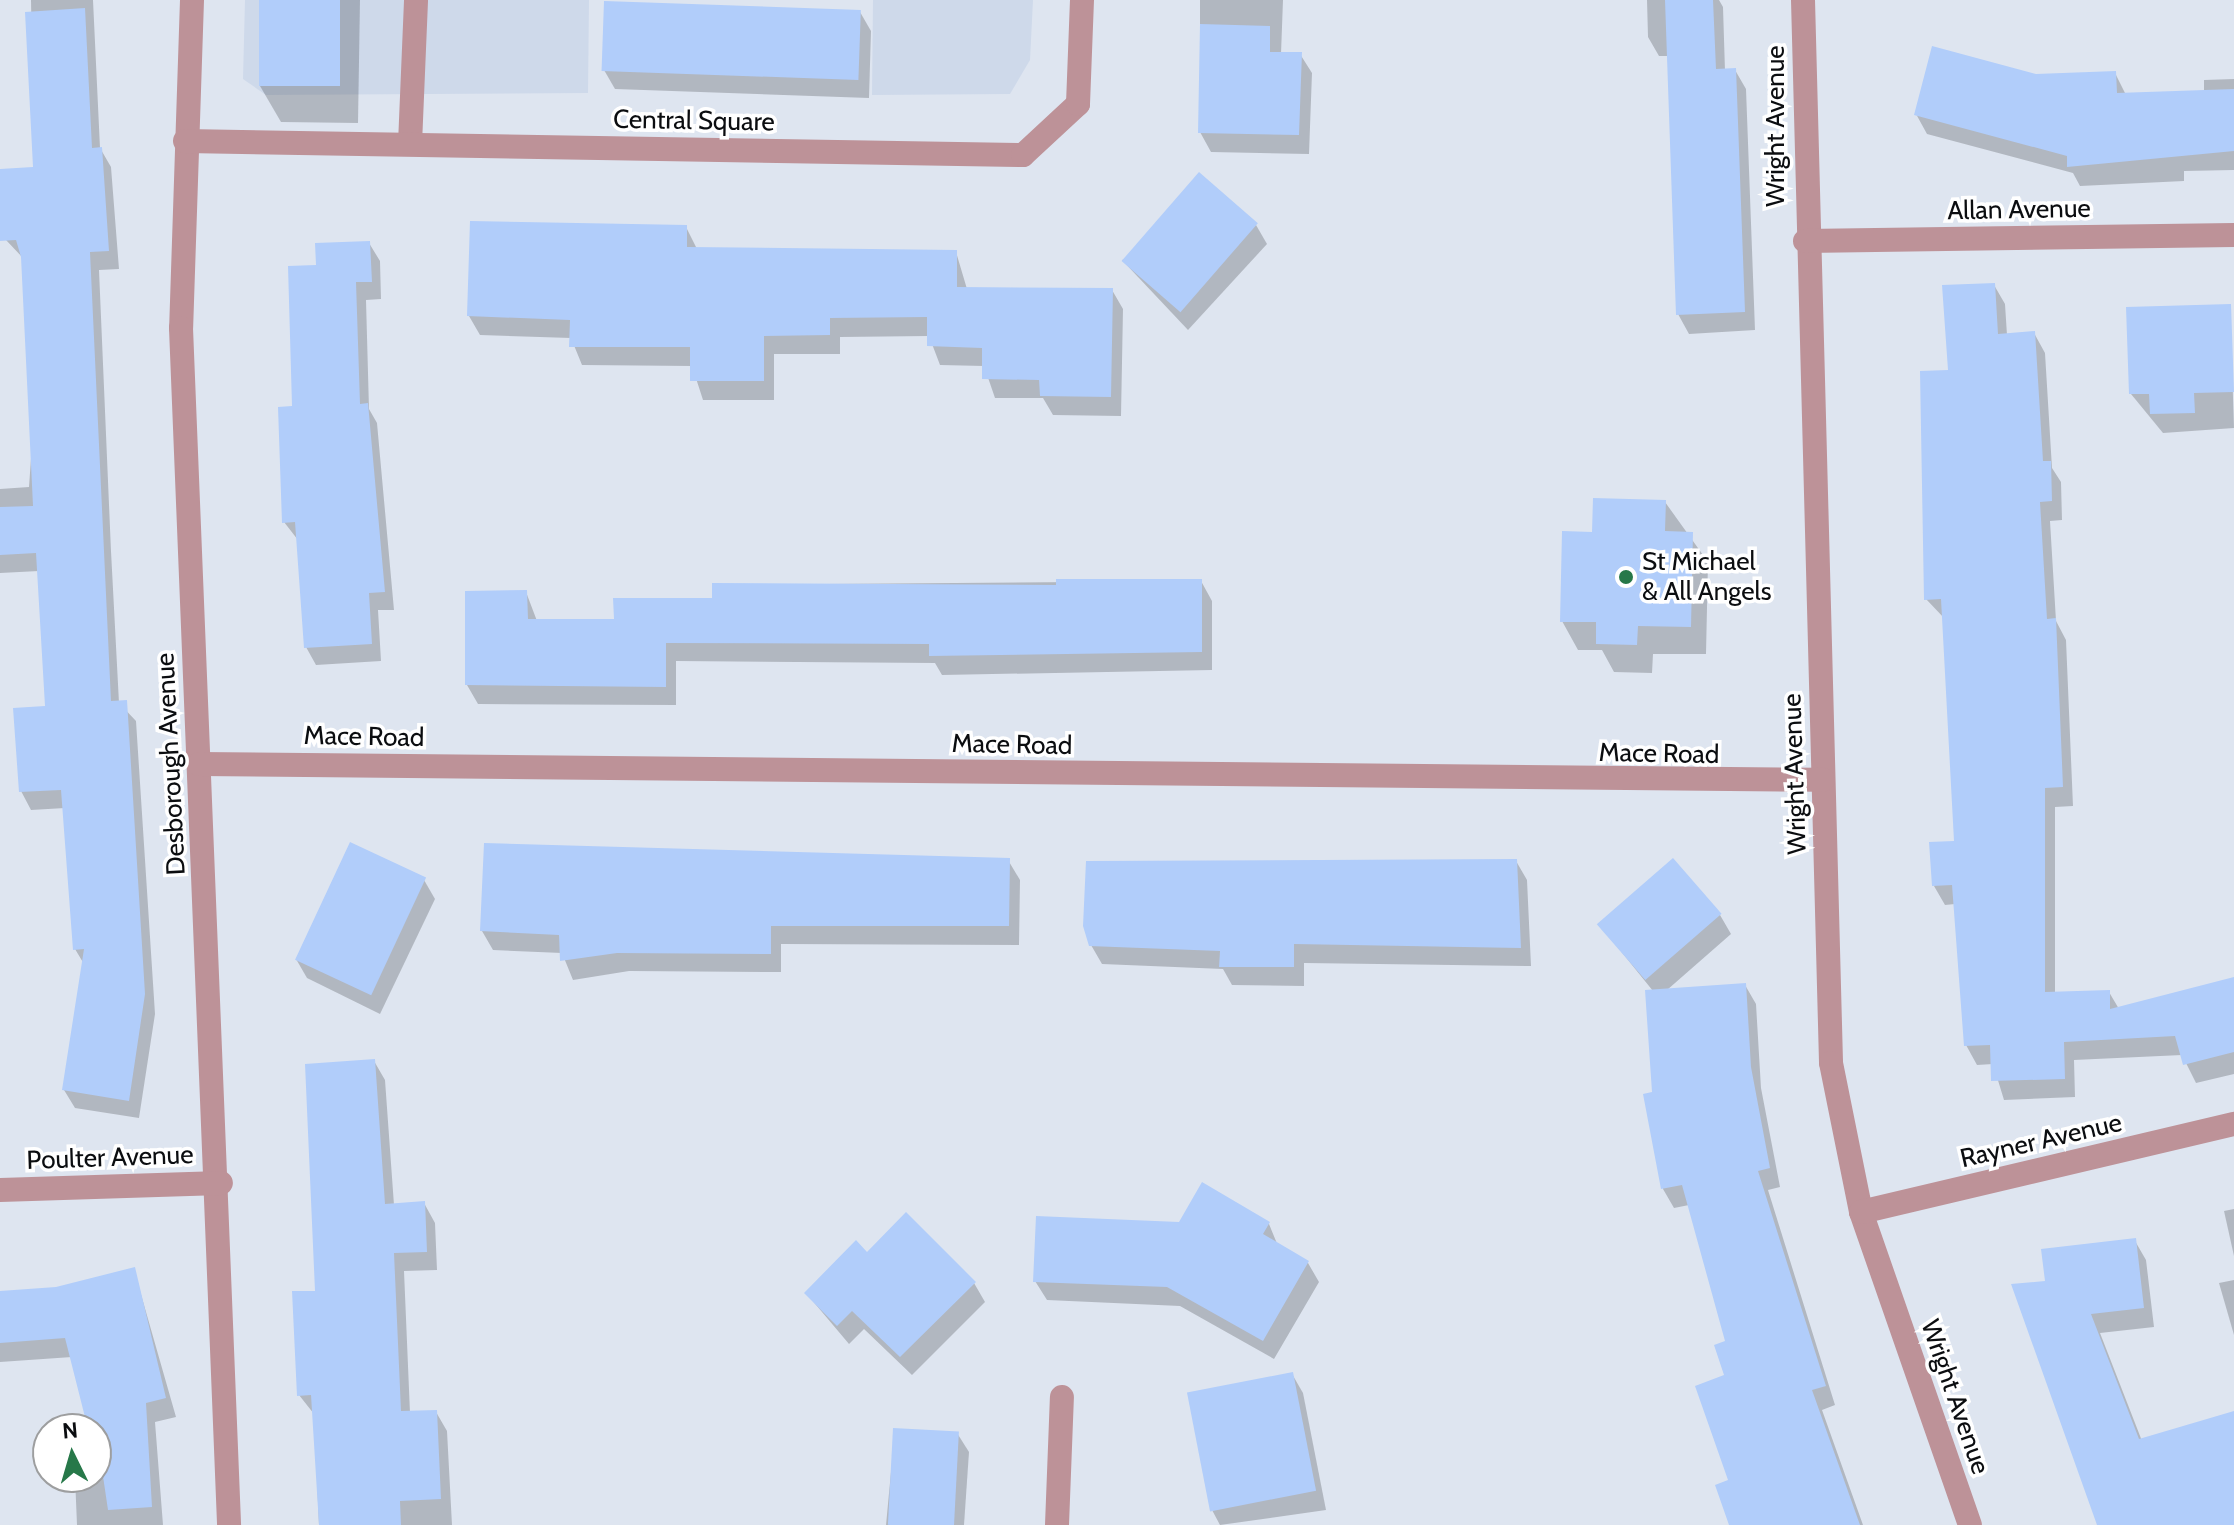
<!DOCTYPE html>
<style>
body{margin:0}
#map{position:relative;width:2234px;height:1525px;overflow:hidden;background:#dee5f0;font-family:Cabin,sans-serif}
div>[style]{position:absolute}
.built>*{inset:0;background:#ced9ea}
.shadow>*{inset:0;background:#0003}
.building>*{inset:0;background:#b1cdfa;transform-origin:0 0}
.service>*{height:24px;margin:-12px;padding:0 12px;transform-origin:12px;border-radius:12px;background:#bd9298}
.minor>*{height:24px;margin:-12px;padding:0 12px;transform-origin:12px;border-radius:12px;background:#bd9298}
.dots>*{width:22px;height:22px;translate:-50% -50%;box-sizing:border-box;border:4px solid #fff;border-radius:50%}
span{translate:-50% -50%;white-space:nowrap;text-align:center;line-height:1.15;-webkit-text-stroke:7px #fff;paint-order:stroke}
.street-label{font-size:26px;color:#0b0d10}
.poi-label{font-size:26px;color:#0b0d10}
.left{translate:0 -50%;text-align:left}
.north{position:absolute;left:32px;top:1413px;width:80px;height:80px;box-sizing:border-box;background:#fff;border:2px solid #9d9e9f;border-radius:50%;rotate:355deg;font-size:22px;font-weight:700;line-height:32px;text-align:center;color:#0b0d10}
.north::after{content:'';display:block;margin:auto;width:28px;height:36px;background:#277849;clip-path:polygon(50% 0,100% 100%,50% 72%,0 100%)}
</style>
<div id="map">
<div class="built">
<div style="clip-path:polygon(245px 0,589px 0,588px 93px,266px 95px,243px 79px)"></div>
<div style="clip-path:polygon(873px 0,1033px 0,1030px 60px,1010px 94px,872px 95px)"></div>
</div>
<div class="shadow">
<div style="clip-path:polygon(31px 0,93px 0,100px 148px,111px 167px,119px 269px,99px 270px,111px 551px,119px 703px,136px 721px,155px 1014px,139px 1118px,75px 1108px,64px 1090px,84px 964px,75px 949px,65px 808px,31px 810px,21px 791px,47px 708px,39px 571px,0 573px,0 489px,29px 487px,33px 430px,23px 258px,6px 240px,34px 169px)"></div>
<div style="clip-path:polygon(261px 0,360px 0,358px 123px,281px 122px,260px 86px)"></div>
<div style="clip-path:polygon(1200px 0,1283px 0,1281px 54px,1300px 54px,1312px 73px,1309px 154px,1211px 152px,1200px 132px)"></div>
<div style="clip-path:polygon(1647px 0,1719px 0,1723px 7px,1725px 71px,1735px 70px,1746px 89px,1755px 330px,1689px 334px,1678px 314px,1670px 56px,1659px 56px,1648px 37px)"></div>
<div style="clip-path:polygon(860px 12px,871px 31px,869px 98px,615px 89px,604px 70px)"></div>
<div style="clip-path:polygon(2115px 73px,2126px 95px,2204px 92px,2204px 80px,2234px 79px,2234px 170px,2184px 171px,2184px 181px,2080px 186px,2073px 173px,1927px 134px,1916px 114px,2036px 76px)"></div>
<div style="clip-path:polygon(1256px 225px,1267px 244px,1188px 330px,1122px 260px)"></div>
<div style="clip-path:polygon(686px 227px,697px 249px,956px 252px,967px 289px,1112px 290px,1123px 309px,1121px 416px,1053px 415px,1043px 398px,995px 398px,984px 366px,940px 365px,929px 336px,840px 337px,840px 354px,774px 354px,774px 400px,703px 400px,692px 366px,582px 365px,571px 338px,480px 335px,469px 316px)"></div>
<div style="clip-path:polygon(369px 243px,380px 261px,381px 299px,366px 300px,369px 409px,377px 423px,394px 610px,378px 610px,381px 661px,316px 665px,306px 647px,298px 540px,284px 522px,295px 408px,318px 267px)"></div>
<div style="clip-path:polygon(1994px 285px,2005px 304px,2007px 335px,2034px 333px,2045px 353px,2052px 468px,2061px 482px,2062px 520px,2050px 521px,2056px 621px,2066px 640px,2073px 806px,2055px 807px,2055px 994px,2109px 992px,2119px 1009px,2234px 982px,2234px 1074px,2196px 1083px,2182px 1055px,2074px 1060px,2075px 1097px,2004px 1100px,1993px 1064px,1977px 1065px,1966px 1045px,1955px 904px,1945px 905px,1934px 886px,1956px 842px,1944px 618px,1926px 599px,1950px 372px)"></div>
<div style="clip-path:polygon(2230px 306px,2234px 428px,2163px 433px,2131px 394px)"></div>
<div style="clip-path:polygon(1665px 502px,1708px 562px,1706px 654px,1653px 654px,1652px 673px,1614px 672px,1602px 650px,1578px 650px,1562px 621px,1594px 534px)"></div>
<div style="clip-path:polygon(1201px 581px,1212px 601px,1212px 670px,942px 675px,935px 663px,676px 661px,676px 705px,478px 704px,467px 685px,526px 592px,537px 621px,616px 621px,714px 600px,714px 585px)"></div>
<div style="clip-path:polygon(1008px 860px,1020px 880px,1019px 945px,781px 944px,781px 972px,629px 971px,573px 980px,562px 953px,493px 950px,482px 931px)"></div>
<div style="clip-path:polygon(1516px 861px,1527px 880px,1531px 966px,1304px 963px,1304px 986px,1232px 985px,1223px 969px,1102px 964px,1091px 945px)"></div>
<div style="clip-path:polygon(424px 880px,435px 899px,380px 1014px,307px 978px,296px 959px)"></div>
<div style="clip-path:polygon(1720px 915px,1731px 934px,1667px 990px,1745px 985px,1756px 1004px,1761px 1088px,1780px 1187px,1768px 1190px,1835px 1405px,1822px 1410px,1863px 1525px,1731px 1525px,1728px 1342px,1689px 1205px,1674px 1208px,1663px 1189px,1653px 991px,1599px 924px)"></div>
<div style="clip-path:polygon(374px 1061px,385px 1080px,394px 1205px,424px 1203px,435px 1223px,437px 1270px,404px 1271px,410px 1413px,436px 1412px,447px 1431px,452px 1525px,319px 1525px,314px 1414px,299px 1395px)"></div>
<div style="clip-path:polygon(2234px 1209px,2234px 1256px,2224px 1211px)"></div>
<div style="clip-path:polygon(1180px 1224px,1269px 1224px,1278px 1246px,1308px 1263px,1319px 1282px,1274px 1359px,1180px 1306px,1047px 1300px,1035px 1281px)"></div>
<div style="clip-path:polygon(2135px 1241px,2146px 1260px,2154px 1327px,2100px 1333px,2142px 1441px,2234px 1468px,2234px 1524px,2099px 1525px,2047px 1282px)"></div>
<div style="clip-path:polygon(867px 1255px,974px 1283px,985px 1302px,912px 1375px,864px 1329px,849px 1344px,806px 1293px)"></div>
<div style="clip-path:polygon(134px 1270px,176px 1417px,155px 1422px,163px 1525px,77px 1525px,75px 1477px,96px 1477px,96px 1429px,90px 1429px,72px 1357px,0 1362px,0 1293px,56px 1289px)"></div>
<div style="clip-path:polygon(2234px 1280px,2234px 1335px,2219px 1283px)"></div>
<div style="clip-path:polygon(1292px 1374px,1303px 1393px,1326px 1510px,1220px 1525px,1212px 1510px)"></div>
<div style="clip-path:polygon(895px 1430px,957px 1433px,969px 1452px,964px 1525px,886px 1525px)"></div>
</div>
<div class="building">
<div style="left:259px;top:0;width:81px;height:86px"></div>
<div style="clip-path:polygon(1665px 0,1713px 0,1716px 69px,1736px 68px,1745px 312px,1676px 315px)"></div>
<div style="left:604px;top:1px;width:257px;height:70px;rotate:2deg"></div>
<div style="clip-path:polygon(85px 8px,92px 148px,102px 147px,109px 251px,90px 252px,111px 701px,127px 700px,145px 994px,129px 1101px,62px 1090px,84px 949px,73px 950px,61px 790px,19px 792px,13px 708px,45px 706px,36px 553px,0 555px,0 507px,33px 506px,21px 257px,16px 240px,0 241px,0 169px,33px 167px,25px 12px)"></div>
<div style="clip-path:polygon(1200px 24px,1270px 26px,1270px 52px,1302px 52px,1299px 135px,1198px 133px)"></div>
<div style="clip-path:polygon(1932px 46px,2036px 74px,2116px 71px,2117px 93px,2234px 89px,2234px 151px,2067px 167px,2067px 156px,1914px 115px)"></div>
<div style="left:1199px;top:172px;width:78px;height:118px;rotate:41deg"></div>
<div style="clip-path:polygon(470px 221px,687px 225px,687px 247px,957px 250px,957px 287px,1113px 288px,1111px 397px,1040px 396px,1039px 380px,982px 379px,982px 348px,927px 346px,927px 317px,830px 318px,830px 335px,764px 336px,764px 381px,690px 381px,690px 347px,569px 347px,570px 320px,467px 316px)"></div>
<div style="clip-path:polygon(370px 241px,372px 282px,356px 282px,360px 404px,368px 403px,385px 592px,369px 593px,372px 644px,304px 648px,295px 522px,282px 523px,278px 407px,292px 406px,288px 266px,316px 265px,315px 243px)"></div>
<div style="clip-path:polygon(1995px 283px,1998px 334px,2035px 331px,2043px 461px,2051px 461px,2052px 501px,2040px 502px,2047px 619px,2056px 618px,2063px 787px,2045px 788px,2045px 992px,2110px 990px,2110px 1009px,2234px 977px,2234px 1052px,2183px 1065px,2175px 1036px,2064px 1042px,2065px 1079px,1991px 1081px,1990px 1045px,1964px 1046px,1952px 885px,1932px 886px,1929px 842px,1954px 841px,1941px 599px,1924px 600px,1920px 371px,1948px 370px,1942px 285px)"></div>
<div style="clip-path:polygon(2231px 304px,2234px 392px,2194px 393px,2195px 413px,2150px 414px,2149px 394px,2129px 394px,2126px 307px)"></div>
<div style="clip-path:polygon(1593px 498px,1666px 500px,1665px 531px,1693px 532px,1691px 627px,1638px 626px,1637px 645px,1596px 644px,1596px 622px,1560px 622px,1562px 531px,1592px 532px)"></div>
<div style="clip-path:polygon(1056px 579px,1202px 579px,1202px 652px,929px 656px,929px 644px,666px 643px,666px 687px,465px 685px,465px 591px,527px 590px,528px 619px,614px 619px,613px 598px,712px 598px,712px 583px,1056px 585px)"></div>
<div style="left:350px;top:842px;width:84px;height:130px;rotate:25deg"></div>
<div style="clip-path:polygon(484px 843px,1010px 858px,1009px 926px,771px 926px,771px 954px,617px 953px,560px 961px,559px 935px,480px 931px)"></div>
<div style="left:1673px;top:858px;width:74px;height:101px;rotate:49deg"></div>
<div style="clip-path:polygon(1517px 859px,1521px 948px,1294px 944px,1294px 967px,1219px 967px,1220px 951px,1089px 946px,1083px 926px,1086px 861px)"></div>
<div style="clip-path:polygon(1746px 983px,1751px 1067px,1770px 1168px,1758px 1171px,1826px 1386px,1812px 1390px,1860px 1525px,1729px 1525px,1715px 1485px,1728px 1480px,1695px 1386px,1724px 1375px,1714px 1345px,1725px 1341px,1682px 1185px,1661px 1189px,1643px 1094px,1652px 1092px,1645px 990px)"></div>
<div style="clip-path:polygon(375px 1059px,385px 1204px,425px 1201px,427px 1252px,394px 1253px,401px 1411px,437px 1410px,441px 1499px,400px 1501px,401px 1525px,319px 1525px,311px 1395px,297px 1396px,292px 1291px,315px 1291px,305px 1064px)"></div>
<div style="clip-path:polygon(1202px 1182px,1270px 1222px,1263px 1234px,1309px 1261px,1263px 1341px,1167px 1287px,1033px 1282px,1036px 1216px,1179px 1222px)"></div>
<div style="clip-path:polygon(906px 1212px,976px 1282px,900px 1357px,852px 1311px,837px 1326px,804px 1293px,856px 1240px,867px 1252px)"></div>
<div style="clip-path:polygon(2136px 1238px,2144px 1308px,2091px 1314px,2139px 1439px,2234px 1411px,2234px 1525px,2097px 1525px,2011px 1284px,2045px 1281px,2041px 1249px)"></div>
<div style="clip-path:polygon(135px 1267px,166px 1398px,146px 1403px,152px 1507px,108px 1510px,96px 1429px,88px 1429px,65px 1338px,0 1343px,0 1291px,56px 1287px)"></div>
<div style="left:1293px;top:1372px;width:121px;height:108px;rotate:79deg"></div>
<div style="left:893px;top:1428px;width:66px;height:97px;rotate:3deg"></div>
</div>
<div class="service">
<div style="left:410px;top:144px;width:144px;rotate:-87.6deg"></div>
</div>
<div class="minor">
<div style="left:192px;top:0;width:328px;rotate:91.9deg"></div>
<div style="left:181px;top:328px;width:1198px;rotate:87.7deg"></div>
<div style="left:1803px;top:0;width:1063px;rotate:88.49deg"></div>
<div style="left:1831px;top:1063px;width:152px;rotate:78.6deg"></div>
<div style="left:1861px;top:1212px;width:331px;rotate:70.8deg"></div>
<div style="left:185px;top:141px;width:838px;rotate:0.96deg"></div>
<div style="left:1023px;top:155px;width:75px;rotate:-42.8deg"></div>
<div style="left:1078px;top:104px;width:104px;rotate:-87.8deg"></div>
<div style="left:1805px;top:241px;width:429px;rotate:-0.8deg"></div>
<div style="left:199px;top:764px;width:1624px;rotate:0.56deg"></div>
<div style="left:0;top:1190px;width:221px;rotate:-1.8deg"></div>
<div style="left:1861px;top:1212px;width:383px;rotate:-13.3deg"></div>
<div style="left:1057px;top:1525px;width:128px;rotate:-87.8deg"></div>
</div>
<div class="dots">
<div style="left:1626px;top:577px;background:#277849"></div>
</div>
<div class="street-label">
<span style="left:694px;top:121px;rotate:1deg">Central Square</span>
<span style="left:1776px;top:126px;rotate:-90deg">Wright Avenue</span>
<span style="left:2019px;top:210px;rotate:-1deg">Allan Avenue</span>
<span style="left:364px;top:737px;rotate:1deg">Mace Road</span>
<span style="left:1012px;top:745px;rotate:1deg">Mace Road</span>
<span style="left:1659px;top:754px;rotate:1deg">Mace Road</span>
<span style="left:171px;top:764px;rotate:-93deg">Desborough Avenue</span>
<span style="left:1795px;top:774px;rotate:-92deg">Wright Avenue</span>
<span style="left:2041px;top:1141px;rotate:-13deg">Rayner Avenue</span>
<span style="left:110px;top:1158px;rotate:-2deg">Poulter Avenue</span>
<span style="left:1955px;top:1397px;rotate:71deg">Wright Avenue</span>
</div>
<div class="poi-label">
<span class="left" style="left:1642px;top:577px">St Michael<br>&amp; All Angels</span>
</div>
<div class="north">N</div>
</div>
